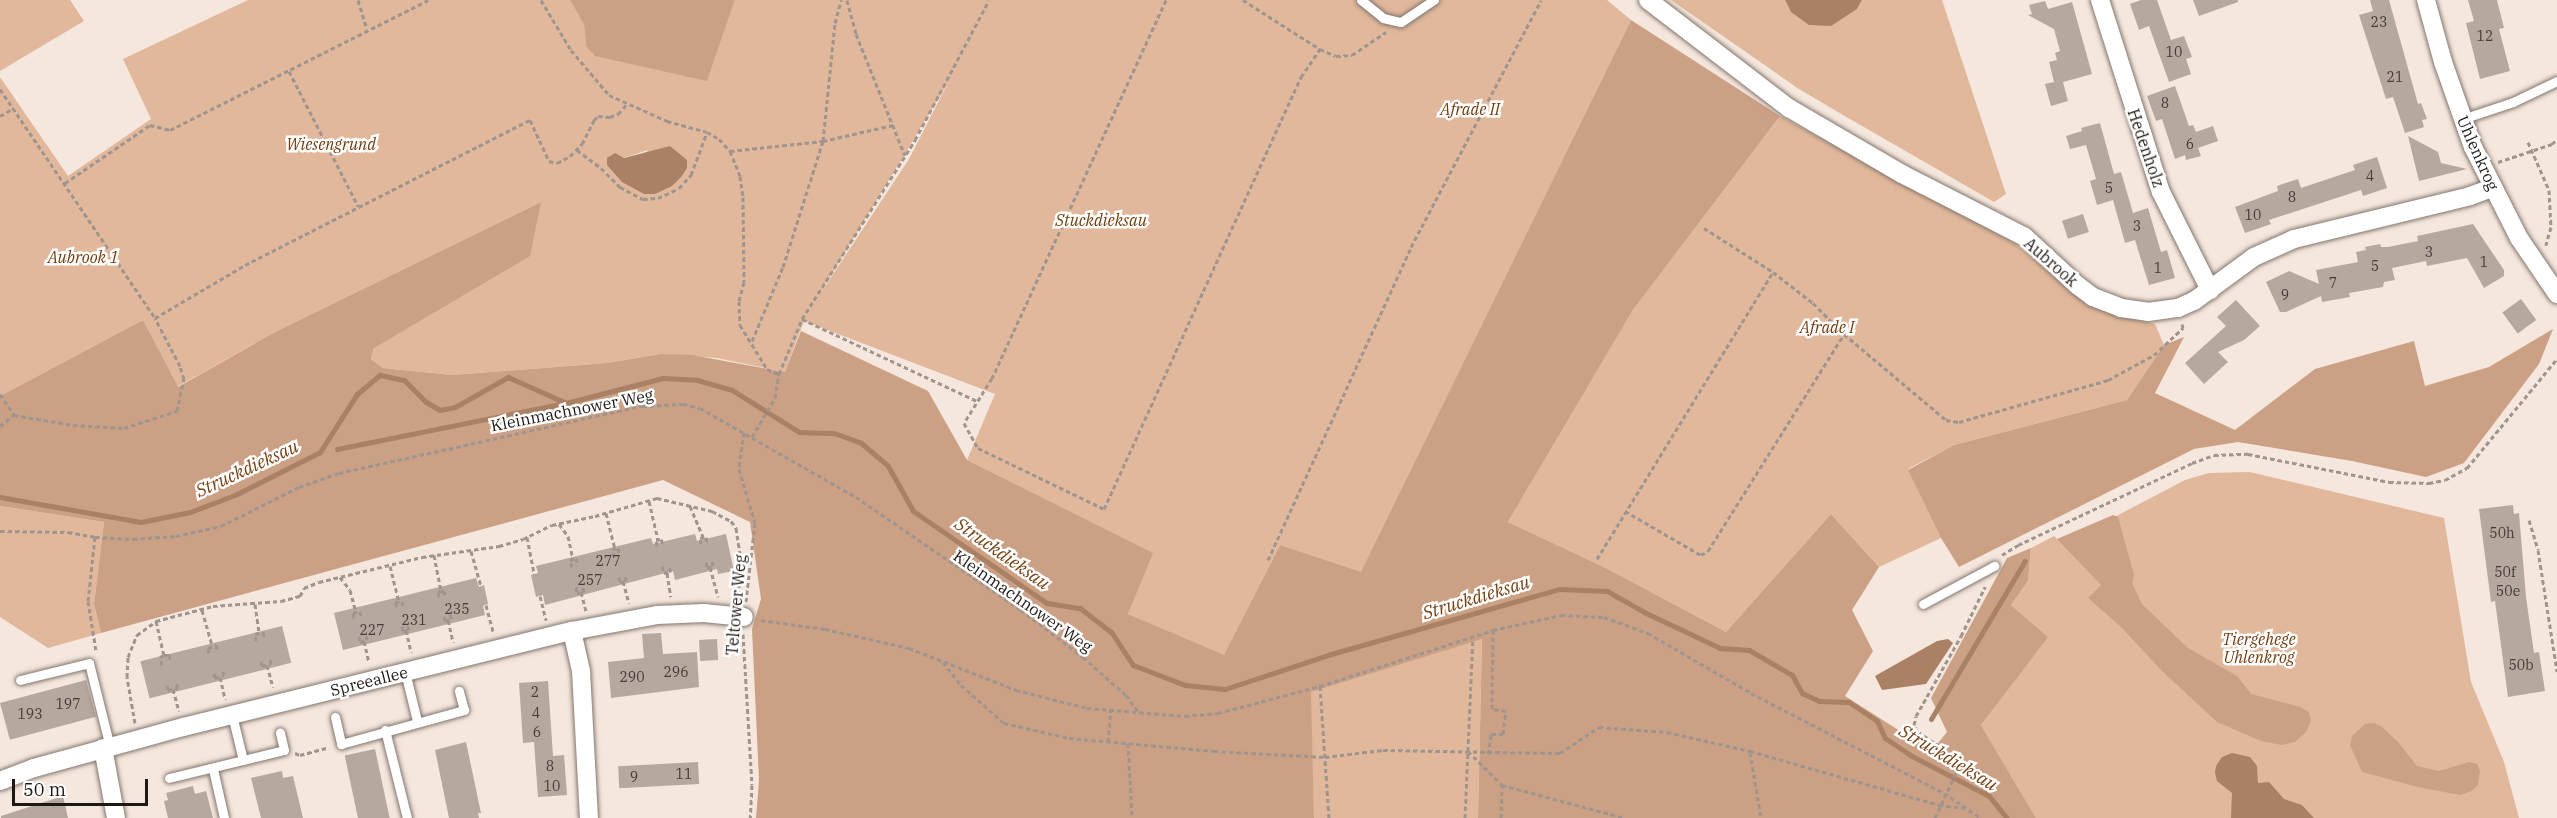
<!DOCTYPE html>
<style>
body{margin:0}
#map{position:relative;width:2557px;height:818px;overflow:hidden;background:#f5e7dd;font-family:"IBM Plex Serif",serif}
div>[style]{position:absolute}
.green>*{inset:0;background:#e1b89b}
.forest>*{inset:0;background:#cba084}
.water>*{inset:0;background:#aa8165}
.stream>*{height:5px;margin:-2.5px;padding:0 2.5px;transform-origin:2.5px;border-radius:2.5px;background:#aa8165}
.building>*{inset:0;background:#b6a89f;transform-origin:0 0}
.path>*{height:3px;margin-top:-1.5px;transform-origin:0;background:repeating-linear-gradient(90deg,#9f958e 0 4.5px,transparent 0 7.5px)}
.roads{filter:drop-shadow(0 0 2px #82756d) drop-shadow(0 0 2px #82756d)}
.service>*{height:9px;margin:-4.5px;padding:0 4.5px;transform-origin:4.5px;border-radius:4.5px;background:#fff}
.minor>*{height:18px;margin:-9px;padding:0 9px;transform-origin:9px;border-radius:9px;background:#fff}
span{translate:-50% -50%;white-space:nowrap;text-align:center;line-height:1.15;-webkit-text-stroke:5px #fff;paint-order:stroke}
.number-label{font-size:14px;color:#433c38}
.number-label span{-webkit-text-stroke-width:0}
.park-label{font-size:16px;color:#723c0d;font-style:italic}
.street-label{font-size:16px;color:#1d1815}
.water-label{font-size:18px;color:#774113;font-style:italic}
.scale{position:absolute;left:12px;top:779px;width:136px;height:27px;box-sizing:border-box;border:3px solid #1d1815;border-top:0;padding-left:8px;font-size:18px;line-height:21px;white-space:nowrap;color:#1d1815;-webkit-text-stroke:4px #fff;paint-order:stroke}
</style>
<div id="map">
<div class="green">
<div style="clip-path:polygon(0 0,70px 0,84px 21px,0 71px)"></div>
<div style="clip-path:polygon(evenodd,248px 0,570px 0,584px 25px,586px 46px,707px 80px,735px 0,1607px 0,1631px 20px,1361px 573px,1280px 545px,1224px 656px,1128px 614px,1152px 553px,967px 460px,995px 394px,804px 321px,785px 372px,717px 358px,660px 354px,607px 363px,452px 375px,383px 368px,371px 359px,374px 348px,541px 202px,273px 333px,177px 387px,143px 320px,0 396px,0 77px,68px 176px,151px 119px,123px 59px,248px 0,948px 83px,909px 159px,818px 297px,948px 83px,248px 0,648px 150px,622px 182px,615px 154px,623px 158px,648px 150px)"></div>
<div style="clip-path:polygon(1671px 0,1785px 0,1791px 12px,1857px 9px,1862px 0,1942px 0,2006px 194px,1994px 202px,1843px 115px,1799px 89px)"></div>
<div style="clip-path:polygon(1780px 116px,2016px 244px,2081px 297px,2123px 317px,2155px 324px,2164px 345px,2127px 400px,1954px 445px,1908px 469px,1941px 538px,1879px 567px,1831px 514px,1726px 632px,1606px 568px,1508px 522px,1633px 310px)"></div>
<div style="clip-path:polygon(2250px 472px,2444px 518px,2471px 682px,2504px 762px,2519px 818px,2036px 818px,1981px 725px,2047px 637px,2011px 605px,2028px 581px,2031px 548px,2054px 536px,2063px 544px,2185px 480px,2209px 473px)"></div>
<div style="clip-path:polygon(0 506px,104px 522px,94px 604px,101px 633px,48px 648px,0 617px)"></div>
<div style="clip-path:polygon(1482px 639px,1478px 818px,1314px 818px,1310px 692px,1307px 682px)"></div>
</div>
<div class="forest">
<div style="clip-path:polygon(570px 0,735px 0,707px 81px,595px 56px,586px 46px,584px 25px)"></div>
<div style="clip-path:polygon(1631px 20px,1780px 116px,1633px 310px,1508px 522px,1606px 568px,1726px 632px,1831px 514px,1879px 567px,1852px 610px,1873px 651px,1845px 696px,1900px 731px,1934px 748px,1947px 732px,1931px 698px,2007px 558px,2031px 548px,2028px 581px,2011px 605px,2048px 637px,1981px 725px,2036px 818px,1478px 818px,1482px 639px,1311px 692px,1314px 818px,756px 818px,759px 780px,752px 629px,761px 599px,750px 522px,663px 480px,101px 633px,94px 604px,104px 522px,0 506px,0 396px,143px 320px,178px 387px,273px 333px,541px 202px,530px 256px,374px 348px,371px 359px,383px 368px,452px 375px,607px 363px,660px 354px,692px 355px,785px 372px,801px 331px,928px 391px,967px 460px,1153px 553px,1128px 614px,1224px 655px,1280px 545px,1361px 572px)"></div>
<div style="clip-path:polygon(2553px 329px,2539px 364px,2464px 463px,2426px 477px,2352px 461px,2238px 442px,2194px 449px,1959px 567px,1941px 538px,1908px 470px,1954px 445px,2127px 400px,2164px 345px,2184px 337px,2155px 393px,2235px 430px,2315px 369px,2414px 341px,2425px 386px,2489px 367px)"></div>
<div style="clip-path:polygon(2113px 515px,2118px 517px,2134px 575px,2132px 583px,2142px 604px,2188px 648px,2237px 676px,2251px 694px,2300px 707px,2309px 712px,2311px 720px,2306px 732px,2295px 742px,2282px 745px,2261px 741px,2217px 722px,2162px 671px,2121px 627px,2088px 598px,2101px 585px,2057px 539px)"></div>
<div style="clip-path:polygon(2374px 723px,2381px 726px,2398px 742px,2417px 766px,2439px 771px,2469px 762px,2477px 764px,2480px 771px,2478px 785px,2472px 791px,2460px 795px,2418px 787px,2362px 772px,2350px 745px,2352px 736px,2365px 724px)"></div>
</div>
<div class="water">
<div style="clip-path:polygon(1785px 0,1862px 0,1857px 9px,1831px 26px,1809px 25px,1791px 12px)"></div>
<div style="clip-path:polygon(670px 146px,687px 160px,687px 168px,682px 176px,672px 186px,655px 194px,644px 194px,622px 182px,607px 165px,607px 158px,615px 153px,624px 158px)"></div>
<div style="clip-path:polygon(1948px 639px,1953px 643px,1926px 684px,1882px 690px,1875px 676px,1937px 641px)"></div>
<div style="clip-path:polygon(2232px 753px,2250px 757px,2257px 766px,2258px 783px,2269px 782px,2284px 799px,2302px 805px,2314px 818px,2231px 818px,2232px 793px,2217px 781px,2215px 773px,2216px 766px,2222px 757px)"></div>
</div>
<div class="stream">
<div style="left:337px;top:449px;width:233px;rotate:-11.4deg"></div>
<div style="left:0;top:497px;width:143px;rotate:10.1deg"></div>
<div style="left:141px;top:522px;width:50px;rotate:-11.5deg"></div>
<div style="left:190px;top:512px;width:48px;rotate:-20.7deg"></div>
<div style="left:235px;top:495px;width:95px;rotate:-26.8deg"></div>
<div style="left:320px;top:452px;width:69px;rotate:-57.5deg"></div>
<div style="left:357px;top:394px;width:30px;rotate:-40deg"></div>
<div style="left:380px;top:375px;width:25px;rotate:12deg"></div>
<div style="left:404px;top:380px;width:31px;rotate:45deg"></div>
<div style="left:426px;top:402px;width:16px;rotate:30deg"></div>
<div style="left:440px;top:410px;width:15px;rotate:-11deg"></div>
<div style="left:455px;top:407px;width:61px;rotate:-29.5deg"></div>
<div style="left:508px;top:377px;width:64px;rotate:24.1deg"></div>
<div style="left:566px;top:403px;width:100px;rotate:-14.5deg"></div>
<div style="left:663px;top:378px;width:34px;rotate:3deg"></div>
<div style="left:697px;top:380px;width:36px;rotate:16deg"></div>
<div style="left:732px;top:390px;width:79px;rotate:32.1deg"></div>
<div style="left:799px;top:432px;width:35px;rotate:2deg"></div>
<div style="left:834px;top:433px;width:29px;rotate:20deg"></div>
<div style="left:861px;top:443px;width:35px;rotate:40deg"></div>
<div style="left:888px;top:466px;width:51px;rotate:60.9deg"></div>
<div style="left:913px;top:511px;width:163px;rotate:34.5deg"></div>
<div style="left:1047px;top:603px;width:33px;rotate:9deg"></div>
<div style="left:1080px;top:608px;width:41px;rotate:38deg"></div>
<div style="left:1112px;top:633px;width:38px;rotate:57deg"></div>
<div style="left:1133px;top:665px;width:56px;rotate:21deg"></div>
<div style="left:1185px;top:685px;width:40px;rotate:5.7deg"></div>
<div style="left:1225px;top:689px;width:112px;rotate:-18.3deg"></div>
<div style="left:1331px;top:654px;width:237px;rotate:-15.9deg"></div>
<div style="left:1559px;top:589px;width:48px;rotate:2.4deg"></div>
<div style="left:1607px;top:591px;width:45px;rotate:29.4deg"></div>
<div style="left:1646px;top:613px;width:82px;rotate:25.3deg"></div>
<div style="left:1720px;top:648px;width:29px;rotate:4deg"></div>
<div style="left:1749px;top:650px;width:50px;rotate:30.2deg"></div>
<div style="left:1792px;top:675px;width:21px;rotate:61deg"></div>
<div style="left:1802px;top:693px;width:19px;rotate:25deg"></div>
<div style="left:1819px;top:701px;width:30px;rotate:2deg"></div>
<div style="left:1849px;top:702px;width:34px;rotate:34deg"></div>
<div style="left:1877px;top:721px;width:19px;rotate:65deg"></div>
<div style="left:1885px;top:738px;width:30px;rotate:34deg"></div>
<div style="left:1910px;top:755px;width:89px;rotate:27.4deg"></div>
<div style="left:1989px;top:796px;width:28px;rotate:51deg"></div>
<div style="left:1931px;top:719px;width:184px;rotate:-59.3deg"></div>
</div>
<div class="building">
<div style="clip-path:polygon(2141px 0,2157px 0,2171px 40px,2184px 36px,2192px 57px,2186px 59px,2191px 74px,2169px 82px,2149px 26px,2139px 30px,2130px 4px)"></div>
<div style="clip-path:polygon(2193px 0,2238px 0,2238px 2px,2199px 16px)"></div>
<div style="clip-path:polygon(2370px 0,2389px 0,2418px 104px,2421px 103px,2427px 119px,2422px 120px,2424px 127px,2405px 133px,2393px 97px,2386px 99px,2359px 15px,2373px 11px)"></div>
<div style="clip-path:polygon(2468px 0,2497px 0,2504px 28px,2499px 29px,2510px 71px,2480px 79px,2466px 23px,2474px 21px)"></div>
<div style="clip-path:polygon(2045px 1px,2048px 9px,2072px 2px,2092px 74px,2063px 82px,2068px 101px,2051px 106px,2045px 84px,2054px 82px,2049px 62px,2057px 60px,2055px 53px,2060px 51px,2054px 29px,2028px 15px,2032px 14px,2029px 5px)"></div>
<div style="clip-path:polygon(2175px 86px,2189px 126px,2193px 125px,2196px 132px,2213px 126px,2218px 141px,2198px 148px,2201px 156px,2186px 160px,2185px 155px,2175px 159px,2162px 119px,2156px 121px,2147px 96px)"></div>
<div style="clip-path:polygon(2100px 123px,2114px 174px,2121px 172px,2133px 213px,2148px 208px,2161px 252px,2167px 250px,2175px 278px,2149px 285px,2135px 240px,2125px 243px,2113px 200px,2097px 205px,2090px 181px,2096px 179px,2086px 145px,2070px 149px,2066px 136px,2082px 131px,2081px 128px)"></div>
<div style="clip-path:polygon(2408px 136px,2438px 152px,2441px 163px,2467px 169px,2419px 181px)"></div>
<div style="clip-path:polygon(2377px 157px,2387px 188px,2363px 196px,2361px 190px,2269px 220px,2271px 224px,2245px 233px,2235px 207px,2278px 191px,2277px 186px,2298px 179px,2301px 188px,2355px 170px,2353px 165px)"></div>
<div style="left:2083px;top:214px;width:19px;height:22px;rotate:72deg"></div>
<div style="clip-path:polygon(2473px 224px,2504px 270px,2504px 276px,2484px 288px,2467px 258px,2427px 266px,2426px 261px,2392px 268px,2395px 280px,2384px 282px,2383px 287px,2349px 293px,2350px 297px,2322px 302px,2321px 296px,2286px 312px,2280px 312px,2266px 282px,2289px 271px,2319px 284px,2316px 270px,2358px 262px,2356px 252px,2366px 250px,2365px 247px,2380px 244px,2381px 247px,2388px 247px,2418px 241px,2417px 236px)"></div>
<div style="left:2521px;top:299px;width:26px;height:23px;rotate:54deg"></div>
<div style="clip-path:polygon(2236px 300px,2260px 326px,2244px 340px,2218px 352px,2228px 362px,2204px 384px,2185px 363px,2226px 326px,2217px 317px)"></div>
<div style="clip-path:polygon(2513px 505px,2514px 514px,2519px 513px,2526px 597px,2534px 653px,2539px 652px,2545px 691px,2508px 697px,2495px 601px,2491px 602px,2479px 509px)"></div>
<div style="clip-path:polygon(695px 534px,697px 541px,726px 534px,734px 571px,718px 574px,717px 569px,675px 580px,673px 571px,545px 605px,543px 595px,536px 597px,531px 575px,538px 573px,536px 566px,651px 538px,653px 544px)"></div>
<div style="clip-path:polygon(476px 578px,479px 587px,484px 585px,488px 604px,483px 606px,485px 615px,343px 650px,334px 613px)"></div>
<div style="left:282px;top:626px;width:38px;height:146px;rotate:76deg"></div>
<div style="clip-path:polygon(661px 633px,663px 654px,697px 652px,699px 687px,611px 698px,608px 662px,644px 658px,642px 634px)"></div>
<div style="left:717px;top:639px;width:21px;height:18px;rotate:87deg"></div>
<div style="left:86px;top:680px;width:38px;height:89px;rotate:75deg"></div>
<div style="clip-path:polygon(548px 681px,553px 756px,564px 755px,567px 795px,538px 797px,534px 742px,523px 743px,519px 683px)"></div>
<div style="clip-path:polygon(466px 742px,481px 813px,478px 813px,479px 818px,449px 818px,435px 750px)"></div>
<div style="left:375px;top:749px;width:71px;height:31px;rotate:78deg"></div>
<div style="left:698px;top:762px;width:22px;height:80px;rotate:87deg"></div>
<div style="clip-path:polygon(282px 771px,283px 778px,293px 776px,303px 818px,261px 818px,251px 778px)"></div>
<div style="clip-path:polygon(193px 786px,195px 794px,206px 791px,213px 818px,168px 818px,164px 801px,168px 800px,166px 793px)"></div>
<div style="clip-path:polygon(63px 796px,68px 818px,1px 818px,1px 816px)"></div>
</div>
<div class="path">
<div style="left:358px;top:0;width:30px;rotate:73deg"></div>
<div style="left:541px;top:0;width:58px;rotate:59deg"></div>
<div style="left:571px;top:50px;width:59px;rotate:49.8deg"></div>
<div style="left:609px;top:95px;width:64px;rotate:24.1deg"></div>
<div style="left:667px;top:121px;width:41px;rotate:15.4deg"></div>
<div style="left:707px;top:132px;width:14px;rotate:30deg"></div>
<div style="left:719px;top:139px;width:16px;rotate:47deg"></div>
<div style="left:730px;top:151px;width:27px;rotate:68deg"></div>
<div style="left:740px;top:176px;width:21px;rotate:82deg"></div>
<div style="left:743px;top:197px;width:85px;rotate:89.3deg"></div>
<div style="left:744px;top:282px;width:20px;rotate:105deg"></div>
<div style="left:739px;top:301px;width:24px;rotate:88deg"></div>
<div style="left:740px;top:325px;width:52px;rotate:58.5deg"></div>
<div style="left:767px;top:369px;width:13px;rotate:23deg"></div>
<div style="left:847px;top:0;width:35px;rotate:75deg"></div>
<div style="left:856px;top:34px;width:131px;rotate:68.1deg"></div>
<div style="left:1166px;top:0;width:416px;rotate:114.7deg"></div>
<div style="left:992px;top:378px;width:53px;rotate:121.9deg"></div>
<div style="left:964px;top:423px;width:29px;rotate:61deg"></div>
<div style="left:978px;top:448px;width:140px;rotate:25.8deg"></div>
<div style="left:1104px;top:509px;width:475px;rotate:-65.5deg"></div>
<div style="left:1301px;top:77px;width:34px;rotate:-56deg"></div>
<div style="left:1243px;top:0;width:91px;rotate:32.5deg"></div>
<div style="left:1320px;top:49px;width:17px;rotate:24deg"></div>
<div style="left:1336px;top:56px;width:16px;rotate:-4deg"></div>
<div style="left:1352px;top:55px;width:41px;rotate:-34.1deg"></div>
<div style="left:289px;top:71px;width:152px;rotate:62.9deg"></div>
<div style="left:0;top:89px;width:277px;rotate:55.9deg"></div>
<div style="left:155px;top:318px;width:104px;rotate:-30.5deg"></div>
<div style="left:245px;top:265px;width:320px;rotate:-27deg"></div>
<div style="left:530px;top:120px;width:45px;rotate:65.1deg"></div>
<div style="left:549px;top:161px;width:8px;rotate:14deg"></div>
<div style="left:557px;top:163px;width:15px;rotate:-28deg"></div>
<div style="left:570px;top:156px;width:17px;rotate:-45deg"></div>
<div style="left:582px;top:144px;width:27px;rotate:-63deg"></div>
<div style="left:594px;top:120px;width:6px;rotate:-45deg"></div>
<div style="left:598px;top:116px;width:12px;rotate:5deg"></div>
<div style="left:610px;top:117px;width:9px;rotate:-21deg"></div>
<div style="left:618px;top:114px;width:12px;rotate:-48deg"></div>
<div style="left:0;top:116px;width:16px;rotate:-30deg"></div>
<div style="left:2528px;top:142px;width:52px;rotate:66.4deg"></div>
<div style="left:2549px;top:190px;width:37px;rotate:87deg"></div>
<div style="left:2551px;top:227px;width:19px;rotate:106deg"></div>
<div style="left:577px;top:150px;width:30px;rotate:37deg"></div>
<div style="left:601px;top:168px;width:27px;rotate:45deg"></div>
<div style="left:620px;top:187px;width:26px;rotate:28deg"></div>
<div style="left:643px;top:199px;width:15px;rotate:-4deg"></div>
<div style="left:658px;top:198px;width:23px;rotate:-25deg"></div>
<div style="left:679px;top:188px;width:18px;rotate:-47deg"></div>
<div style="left:691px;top:175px;width:46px;rotate:-69.6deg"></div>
<div style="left:730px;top:151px;width:94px;rotate:-6.1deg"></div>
<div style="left:823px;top:141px;width:72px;rotate:-12.9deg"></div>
<div style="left:2498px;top:162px;width:57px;rotate:-18.4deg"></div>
<div style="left:2552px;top:144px;width:7px;rotate:-45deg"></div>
<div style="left:65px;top:183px;width:103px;rotate:-34.3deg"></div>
<div style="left:150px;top:125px;width:21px;rotate:14deg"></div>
<div style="left:170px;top:130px;width:289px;rotate:-26.7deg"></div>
<div style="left:1704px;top:228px;width:82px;rotate:32.5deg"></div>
<div style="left:1773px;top:272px;width:51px;rotate:37.8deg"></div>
<div style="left:1813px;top:303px;width:44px;rotate:45deg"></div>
<div style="left:1844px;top:334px;width:133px;rotate:40.1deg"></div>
<div style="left:1946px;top:420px;width:13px;rotate:9deg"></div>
<div style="left:1959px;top:422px;width:155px;rotate:-15.7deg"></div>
<div style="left:2108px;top:380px;width:52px;rotate:-28.5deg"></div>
<div style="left:2154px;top:355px;width:40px;rotate:-43deg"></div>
<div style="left:2183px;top:328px;width:4px;rotate:-104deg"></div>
<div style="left:802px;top:319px;width:193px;rotate:25.1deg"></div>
<div style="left:752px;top:341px;width:80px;rotate:-67.3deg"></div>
<div style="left:783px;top:267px;width:132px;rotate:-72.4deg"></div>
<div style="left:823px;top:141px;width:119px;rotate:-84.2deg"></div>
<div style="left:835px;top:23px;width:24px;rotate:-75deg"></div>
<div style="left:0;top:394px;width:25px;rotate:56deg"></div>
<div style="left:14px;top:415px;width:60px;rotate:9.6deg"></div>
<div style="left:73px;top:425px;width:51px;rotate:3.4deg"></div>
<div style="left:124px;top:428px;width:56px;rotate:-17.8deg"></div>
<div style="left:177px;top:411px;width:33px;rotate:-78deg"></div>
<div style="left:184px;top:379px;width:14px;rotate:-107deg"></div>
<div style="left:180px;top:366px;width:54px;rotate:-117.5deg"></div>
<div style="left:0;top:426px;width:18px;rotate:-38deg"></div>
<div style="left:744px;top:432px;width:37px;rotate:98deg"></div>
<div style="left:739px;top:469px;width:56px;rotate:73.5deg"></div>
<div style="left:755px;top:523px;width:79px;rotate:96.6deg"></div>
<div style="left:752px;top:437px;width:45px;rotate:-59.5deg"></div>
<div style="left:775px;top:398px;width:24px;rotate:-81deg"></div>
<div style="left:779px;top:374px;width:60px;rotate:-67.3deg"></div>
<div style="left:802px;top:319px;width:212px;rotate:-57.7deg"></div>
<div style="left:915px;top:140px;width:158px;rotate:-62.1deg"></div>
<div style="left:649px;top:501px;width:39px;rotate:77deg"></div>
<div style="left:690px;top:506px;width:34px;rotate:67deg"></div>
<div style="left:1625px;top:511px;width:88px;rotate:30.1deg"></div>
<div style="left:1701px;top:555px;width:8px;rotate:-30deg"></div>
<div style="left:1708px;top:551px;width:256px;rotate:-57.9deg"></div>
<div style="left:606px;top:513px;width:37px;rotate:76deg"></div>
<div style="left:2529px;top:520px;width:31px;rotate:73deg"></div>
<div style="left:2538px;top:550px;width:123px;rotate:81.1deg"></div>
<div style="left:559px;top:524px;width:15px;rotate:53deg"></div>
<div style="left:568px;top:536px;width:24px;rotate:78deg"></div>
<div style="left:0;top:531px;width:68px;rotate:0.8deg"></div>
<div style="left:68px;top:532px;width:27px;rotate:10deg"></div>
<div style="left:95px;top:537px;width:38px;rotate:3deg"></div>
<div style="left:133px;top:539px;width:43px;rotate:-4deg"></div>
<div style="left:176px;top:536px;width:46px;rotate:-12.5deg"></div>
<div style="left:221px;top:526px;width:87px;rotate:-26.6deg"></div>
<div style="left:299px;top:487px;width:42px;rotate:-19.3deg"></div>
<div style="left:339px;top:473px;width:310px;rotate:-12.5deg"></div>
<div style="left:642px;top:406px;width:41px;rotate:-2.8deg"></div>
<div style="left:683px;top:404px;width:17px;rotate:13deg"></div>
<div style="left:700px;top:408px;width:180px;rotate:29.7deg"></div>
<div style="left:856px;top:497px;width:200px;rotate:34.4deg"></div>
<div style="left:1021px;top:610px;width:78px;rotate:37.2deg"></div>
<div style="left:1083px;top:657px;width:57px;rotate:41.5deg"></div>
<div style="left:1126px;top:695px;width:22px;rotate:54deg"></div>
<div style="left:95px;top:537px;width:64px;rotate:96.2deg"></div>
<div style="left:88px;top:601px;width:51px;rotate:80.9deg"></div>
<div style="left:527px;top:537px;width:38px;rotate:79deg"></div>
<div style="left:701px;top:544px;width:6px;rotate:-99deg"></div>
<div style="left:700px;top:538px;width:6px;rotate:-9deg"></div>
<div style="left:706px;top:537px;width:6px;rotate:81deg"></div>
<div style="left:657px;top:546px;width:6px;rotate:-99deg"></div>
<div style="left:656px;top:540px;width:5px;rotate:-11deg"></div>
<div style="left:661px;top:539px;width:5px;rotate:68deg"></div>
<div style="left:471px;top:551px;width:36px;rotate:74deg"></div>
<div style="left:434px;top:555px;width:37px;rotate:79deg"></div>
<div style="left:2002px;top:555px;width:19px;rotate:-32deg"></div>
<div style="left:2018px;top:545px;width:192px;rotate:-25.2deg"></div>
<div style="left:2192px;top:463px;width:23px;rotate:-20deg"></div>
<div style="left:2214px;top:455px;width:34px;rotate:-2deg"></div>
<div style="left:2248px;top:454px;width:144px;rotate:11.2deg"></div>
<div style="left:2389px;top:482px;width:40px;rotate:1.4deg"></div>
<div style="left:2429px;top:483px;width:16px;rotate:-11deg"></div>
<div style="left:2445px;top:480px;width:25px;rotate:-29deg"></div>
<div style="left:2467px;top:468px;width:141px;rotate:-50.5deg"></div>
<div style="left:614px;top:557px;width:8px;rotate:-104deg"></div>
<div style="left:612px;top:549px;width:6px;rotate:-9deg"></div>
<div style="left:618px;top:548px;width:7px;rotate:74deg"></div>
<div style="left:1597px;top:559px;width:337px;rotate:-58.5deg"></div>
<div style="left:1268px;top:560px;width:344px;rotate:-65.4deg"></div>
<div style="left:1411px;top:247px;width:279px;rotate:-62.2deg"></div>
<div style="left:706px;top:562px;width:6px;rotate:81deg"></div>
<div style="left:707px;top:568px;width:6px;rotate:-18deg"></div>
<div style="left:713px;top:566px;width:5px;rotate:-101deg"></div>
<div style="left:390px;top:566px;width:37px;rotate:76deg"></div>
<div style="left:662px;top:566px;width:7px;rotate:74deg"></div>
<div style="left:664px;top:573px;width:7px;rotate:-8deg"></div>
<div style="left:671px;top:572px;width:8px;rotate:-113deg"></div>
<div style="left:572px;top:567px;width:7px;rotate:-106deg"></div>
<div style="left:570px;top:560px;width:6px;rotate:-18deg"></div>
<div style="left:576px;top:558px;width:8px;rotate:76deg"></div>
<div style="left:710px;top:567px;width:31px;rotate:75deg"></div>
<div style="left:667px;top:573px;width:24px;rotate:81deg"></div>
<div style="left:340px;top:577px;width:16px;rotate:52deg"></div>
<div style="left:350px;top:590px;width:23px;rotate:75deg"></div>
<div style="left:619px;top:577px;width:5px;rotate:79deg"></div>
<div style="left:620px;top:582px;width:6px;rotate:-9deg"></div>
<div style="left:626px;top:581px;width:6px;rotate:-99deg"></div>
<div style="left:623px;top:581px;width:23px;rotate:75deg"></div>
<div style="left:576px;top:587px;width:6px;rotate:81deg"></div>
<div style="left:577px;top:593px;width:7px;rotate:-8deg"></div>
<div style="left:584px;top:592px;width:6px;rotate:-108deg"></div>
<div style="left:581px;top:592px;width:20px;rotate:75deg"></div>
<div style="left:540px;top:596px;width:25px;rotate:76deg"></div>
<div style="left:439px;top:597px;width:5px;rotate:-101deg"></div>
<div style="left:438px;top:592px;width:3px;rotate:-18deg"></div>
<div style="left:441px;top:591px;width:3px"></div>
<div style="left:444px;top:591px;width:4px;rotate:76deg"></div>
<div style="left:255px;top:604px;width:29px;rotate:82deg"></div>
<div style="left:486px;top:605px;width:28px;rotate:75deg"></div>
<div style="left:397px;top:607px;width:5px;rotate:-112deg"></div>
<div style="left:395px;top:602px;width:7px;rotate:-8deg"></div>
<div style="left:402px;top:601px;width:5px;rotate:79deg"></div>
<div style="left:202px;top:610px;width:37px;rotate:74deg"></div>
<div style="left:444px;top:616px;width:5px;rotate:79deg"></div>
<div style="left:445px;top:621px;width:6px;rotate:-18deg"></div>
<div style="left:451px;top:619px;width:5px;rotate:-101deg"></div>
<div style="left:354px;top:618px;width:5px;rotate:-101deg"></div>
<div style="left:353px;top:613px;width:7px;rotate:-16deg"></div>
<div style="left:360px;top:611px;width:5px;rotate:79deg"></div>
<div style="left:448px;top:620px;width:23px;rotate:77deg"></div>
<div style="left:761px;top:620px;width:65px;rotate:8deg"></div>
<div style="left:825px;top:629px;width:86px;rotate:12.7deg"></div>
<div style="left:909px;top:648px;width:115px;rotate:21.4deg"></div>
<div style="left:1016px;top:690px;width:73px;rotate:14.2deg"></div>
<div style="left:1087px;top:708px;width:98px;rotate:4.7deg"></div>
<div style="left:1185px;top:716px;width:33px;rotate:-5deg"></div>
<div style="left:1218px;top:713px;width:106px;rotate:-14.8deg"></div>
<div style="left:1320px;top:686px;width:182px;rotate:-17.9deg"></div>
<div style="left:1493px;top:630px;width:70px;rotate:-12.4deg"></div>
<div style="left:1561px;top:615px;width:43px;rotate:2.7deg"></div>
<div style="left:1604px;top:617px;width:47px;rotate:20deg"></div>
<div style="left:1648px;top:633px;width:119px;rotate:30.2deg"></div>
<div style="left:1751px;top:693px;width:217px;rotate:27.4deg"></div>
<div style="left:1944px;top:793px;width:45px;rotate:34deg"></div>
<div style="left:156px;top:621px;width:35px;rotate:77deg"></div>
<div style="left:402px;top:626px;width:5px;rotate:79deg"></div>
<div style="left:403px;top:631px;width:6px;rotate:-9deg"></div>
<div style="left:409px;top:630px;width:6px;rotate:-108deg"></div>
<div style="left:406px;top:630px;width:23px;rotate:77deg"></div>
<div style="left:743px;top:634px;width:151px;rotate:86.6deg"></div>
<div style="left:752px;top:785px;width:33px;rotate:93deg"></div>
<div style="left:359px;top:636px;width:6px;rotate:81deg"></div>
<div style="left:360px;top:642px;width:7px;rotate:-16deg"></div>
<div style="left:367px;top:640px;width:5px;rotate:-101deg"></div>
<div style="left:256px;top:641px;width:7px;rotate:-98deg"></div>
<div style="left:255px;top:634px;width:8px;rotate:-14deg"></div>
<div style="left:263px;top:632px;width:7px;rotate:74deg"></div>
<div style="left:364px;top:641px;width:22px;rotate:77deg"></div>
<div style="left:209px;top:653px;width:5px;rotate:-101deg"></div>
<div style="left:208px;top:648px;width:9px;rotate:-21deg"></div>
<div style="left:216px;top:645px;width:5px;rotate:79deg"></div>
<div style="left:261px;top:661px;width:5px;rotate:79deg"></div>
<div style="left:262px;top:666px;width:9px;rotate:-13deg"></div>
<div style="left:271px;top:664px;width:5px;rotate:-101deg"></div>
<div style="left:943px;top:662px;width:29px;rotate:52deg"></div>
<div style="left:961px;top:685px;width:57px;rotate:41.5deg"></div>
<div style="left:1004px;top:723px;width:67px;rotate:13deg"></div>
<div style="left:1069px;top:738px;width:146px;rotate:5.1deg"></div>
<div style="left:1214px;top:751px;width:111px;rotate:3.1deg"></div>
<div style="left:1325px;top:757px;width:58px;rotate:-6.9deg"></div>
<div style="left:1383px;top:750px;width:177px;rotate:1deg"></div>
<div style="left:1560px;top:753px;width:47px;rotate:-33.7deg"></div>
<div style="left:1599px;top:727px;width:68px;rotate:4.2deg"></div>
<div style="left:1667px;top:732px;width:85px;rotate:12.9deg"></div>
<div style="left:1750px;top:751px;width:197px;rotate:15.9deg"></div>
<div style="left:1939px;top:805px;width:25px;rotate:7deg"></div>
<div style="left:162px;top:665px;width:8px;rotate:-104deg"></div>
<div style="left:160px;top:657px;width:4px;rotate:-27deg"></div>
<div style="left:164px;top:655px;width:5px"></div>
<div style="left:169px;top:655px;width:7px;rotate:74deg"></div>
<div style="left:267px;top:665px;width:23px;rotate:75deg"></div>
<div style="left:214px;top:673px;width:5px;rotate:79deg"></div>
<div style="left:215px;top:678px;width:9px;rotate:-18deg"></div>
<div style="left:224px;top:675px;width:4px;rotate:-104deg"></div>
<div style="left:220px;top:677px;width:23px;rotate:77deg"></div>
<div style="left:167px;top:685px;width:5px;rotate:79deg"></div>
<div style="left:168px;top:690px;width:10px;rotate:-11deg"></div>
<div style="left:178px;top:688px;width:6px;rotate:-108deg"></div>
<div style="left:1320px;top:686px;width:132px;rotate:86.1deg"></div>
<div style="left:173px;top:689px;width:23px;rotate:75deg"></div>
<div style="left:135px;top:723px;width:47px;rotate:-99.9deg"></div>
<div style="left:127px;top:677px;width:20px;rotate:-87deg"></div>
<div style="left:128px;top:657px;width:24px;rotate:-68deg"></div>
<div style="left:137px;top:635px;width:24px;rotate:-36deg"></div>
<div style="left:156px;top:621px;width:59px;rotate:-14.7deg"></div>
<div style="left:213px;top:606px;width:68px;rotate:-4.2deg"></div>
<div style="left:281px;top:601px;width:20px;rotate:-15deg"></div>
<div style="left:300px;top:596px;width:9px;rotate:-63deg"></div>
<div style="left:304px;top:588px;width:16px;rotate:-22deg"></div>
<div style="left:319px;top:582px;width:106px;rotate:-13.6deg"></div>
<div style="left:422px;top:557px;width:78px;rotate:-8.1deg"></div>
<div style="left:499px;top:546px;width:25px;rotate:-16deg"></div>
<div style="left:523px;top:539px;width:32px;rotate:-26deg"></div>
<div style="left:552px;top:525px;width:44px;rotate:-11.8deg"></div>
<div style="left:595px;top:516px;width:65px;rotate:-16.2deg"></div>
<div style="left:657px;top:498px;width:57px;rotate:13.3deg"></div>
<div style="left:712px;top:511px;width:21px;rotate:28deg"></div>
<div style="left:731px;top:521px;width:9px;rotate:54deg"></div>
<div style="left:736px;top:528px;width:40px;rotate:81.5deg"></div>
<div style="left:742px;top:568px;width:30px;rotate:99deg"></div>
<div style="left:1108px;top:742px;width:32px;rotate:-85deg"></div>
<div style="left:1128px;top:743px;width:75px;rotate:86.9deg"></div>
<div style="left:1468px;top:751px;width:48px;rotate:45deg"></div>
<div style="left:1502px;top:785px;width:127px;rotate:15deg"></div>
<div style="left:1750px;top:752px;width:67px;rotate:80.5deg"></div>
<div style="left:295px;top:753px;width:5px;rotate:22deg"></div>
<div style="left:300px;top:755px;width:30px;rotate:-15deg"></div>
<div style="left:1488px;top:754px;width:20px;rotate:-81deg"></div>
<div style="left:1491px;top:734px;width:12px"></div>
<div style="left:1503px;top:734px;width:23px;rotate:-83deg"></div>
<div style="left:1506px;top:711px;width:14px;rotate:-172deg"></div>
<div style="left:1492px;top:709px;width:79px;rotate:-89.3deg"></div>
<div style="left:1465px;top:818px;width:181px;rotate:-87.5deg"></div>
<div style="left:1501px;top:818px;width:33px;rotate:-88deg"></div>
<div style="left:1935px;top:818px;width:57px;rotate:-65.2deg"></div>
<div style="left:1959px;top:766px;width:7px;rotate:-98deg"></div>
<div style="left:1958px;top:759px;width:50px;rotate:-145.7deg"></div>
<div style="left:1917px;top:731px;width:7px;rotate:-117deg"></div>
<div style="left:1914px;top:725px;width:9px;rotate:-77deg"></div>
<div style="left:1916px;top:716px;width:92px;rotate:-60.6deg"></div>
<div style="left:1961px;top:636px;width:55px;rotate:-63.9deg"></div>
</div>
<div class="roads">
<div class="service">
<div style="left:1361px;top:0;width:28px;rotate:39deg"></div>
<div style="left:1383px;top:18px;width:18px;rotate:13deg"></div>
<div style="left:1401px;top:22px;width:40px;rotate:-34deg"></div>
<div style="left:2462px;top:119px;width:54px;rotate:-18.4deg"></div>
<div style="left:2513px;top:102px;width:49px;rotate:-25.5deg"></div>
<div style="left:1923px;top:604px;width:81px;rotate:-28.2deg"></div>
<div style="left:405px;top:672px;width:50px;rotate:76.2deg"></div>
<div style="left:20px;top:680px;width:71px;rotate:-13.8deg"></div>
<div style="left:89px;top:663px;width:87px;rotate:76deg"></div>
<div style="left:232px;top:715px;width:46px;rotate:76.3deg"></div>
<div style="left:335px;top:717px;width:28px;rotate:77deg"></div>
<div style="left:341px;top:744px;width:128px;rotate:-15.5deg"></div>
<div style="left:464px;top:710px;width:20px;rotate:-105deg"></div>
<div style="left:385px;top:730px;width:91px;rotate:76deg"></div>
<div style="left:213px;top:769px;width:50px;rotate:77.3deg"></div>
<div style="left:169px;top:778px;width:118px;rotate:-13.7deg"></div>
<div style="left:284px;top:750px;width:18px;rotate:-103deg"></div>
</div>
<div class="minor">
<div style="left:1648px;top:0;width:178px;rotate:37.5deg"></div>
<div style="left:1789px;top:108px;width:131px;rotate:30.3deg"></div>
<div style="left:1902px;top:174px;width:138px;rotate:27.1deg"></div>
<div style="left:2025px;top:237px;width:71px;rotate:42.7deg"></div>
<div style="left:2077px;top:285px;width:20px;rotate:37deg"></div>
<div style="left:2093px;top:297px;width:30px;rotate:21deg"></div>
<div style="left:2121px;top:308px;width:27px;rotate:8deg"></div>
<div style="left:2148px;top:312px;width:30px;rotate:-8deg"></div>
<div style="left:2178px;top:308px;width:17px;rotate:-24deg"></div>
<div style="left:2194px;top:301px;width:74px;rotate:-36.3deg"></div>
<div style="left:2254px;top:257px;width:44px;rotate:-24.2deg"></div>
<div style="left:2294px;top:239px;width:181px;rotate:-13.7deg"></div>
<div style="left:2470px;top:196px;width:23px;rotate:-20deg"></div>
<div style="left:2100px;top:0;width:201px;rotate:72.4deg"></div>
<div style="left:2161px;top:192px;width:110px;rotate:63.4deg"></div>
<div style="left:2426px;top:0;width:64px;rotate:74.7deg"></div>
<div style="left:2443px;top:62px;width:90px;rotate:70.6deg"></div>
<div style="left:2473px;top:147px;width:102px;rotate:63.2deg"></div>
<div style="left:2519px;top:238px;width:68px;rotate:55.8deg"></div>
<div style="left:572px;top:631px;width:41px;rotate:77.3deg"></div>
<div style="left:581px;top:671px;width:147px;rotate:86.9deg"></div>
<div style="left:103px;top:748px;width:71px;rotate:79.5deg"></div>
<div style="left:0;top:781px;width:36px;rotate:-21deg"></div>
<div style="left:34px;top:768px;width:155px;rotate:-15.4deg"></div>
<div style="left:183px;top:727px;width:401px;rotate:-13.9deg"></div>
<div style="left:572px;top:631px;width:86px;rotate:-10.7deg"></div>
<div style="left:657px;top:615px;width:47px;rotate:-2.4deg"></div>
<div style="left:704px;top:613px;width:40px;rotate:5.7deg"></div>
</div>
</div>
<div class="number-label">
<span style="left:2379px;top:22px">23</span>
<span style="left:2485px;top:36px">12</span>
<span style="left:2174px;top:52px">10</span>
<span style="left:2395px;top:77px">21</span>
<span style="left:2165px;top:103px">8</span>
<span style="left:2190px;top:144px">6</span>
<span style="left:2370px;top:176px">4</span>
<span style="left:2109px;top:188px">5</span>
<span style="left:2292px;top:197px">8</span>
<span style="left:2253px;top:215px">10</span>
<span style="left:2137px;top:226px">3</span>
<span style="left:2429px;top:252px">3</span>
<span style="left:2484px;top:262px">1</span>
<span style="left:2375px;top:266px">5</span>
<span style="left:2158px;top:268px">1</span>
<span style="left:2333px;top:283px">7</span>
<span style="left:2285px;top:295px">9</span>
<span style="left:2502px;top:533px">50h</span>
<span style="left:608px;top:561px">277</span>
<span style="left:2505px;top:572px">50f</span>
<span style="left:590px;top:580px">257</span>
<span style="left:2508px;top:591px">50e</span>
<span style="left:457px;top:609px">235</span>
<span style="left:414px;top:620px">231</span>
<span style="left:372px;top:630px">227</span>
<span style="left:2521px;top:665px">50b</span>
<span style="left:676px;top:672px">296</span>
<span style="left:632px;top:677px">290</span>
<span style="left:535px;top:692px">2</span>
<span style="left:68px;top:704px">197</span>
<span style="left:536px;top:713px">4</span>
<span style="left:30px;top:714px">193</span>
<span style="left:537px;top:732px">6</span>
<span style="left:550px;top:766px">8</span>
<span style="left:684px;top:774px">11</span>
<span style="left:634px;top:777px">9</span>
<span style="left:552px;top:786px">10</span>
</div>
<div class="park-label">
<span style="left:1470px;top:109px">Afrade II</span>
<span style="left:331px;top:144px">Wiesengrund</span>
<span style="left:1101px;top:220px">Stuckdieksau</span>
<span style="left:83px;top:257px">Aubrook 1</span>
<span style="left:1827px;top:327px">Afrade I</span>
<span style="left:2259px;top:648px">Tiergehege<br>Uhlenkrog</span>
</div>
<div class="street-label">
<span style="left:2146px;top:148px;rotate:71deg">Hedenholz</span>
<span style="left:2478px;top:153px;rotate:66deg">Uhlenkrog</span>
<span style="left:2051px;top:262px;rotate:41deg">Aubrook</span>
<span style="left:572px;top:410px;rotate:-11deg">Kleinmachnower Weg</span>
<span style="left:1023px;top:601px;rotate:35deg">Kleinmachnower Weg</span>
<span style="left:736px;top:605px;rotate:-85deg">Teltower Weg</span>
<span style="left:369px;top:681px;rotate:-14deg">Spreeallee</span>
</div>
<div class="water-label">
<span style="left:247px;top:469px;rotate:-25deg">Struckdieksau</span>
<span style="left:1002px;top:554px;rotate:35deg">Struckdieksau</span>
<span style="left:1476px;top:598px;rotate:-17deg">Struckdieksau</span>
<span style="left:1948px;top:758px;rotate:31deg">Struckdieksau</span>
</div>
<div class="scale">50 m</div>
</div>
